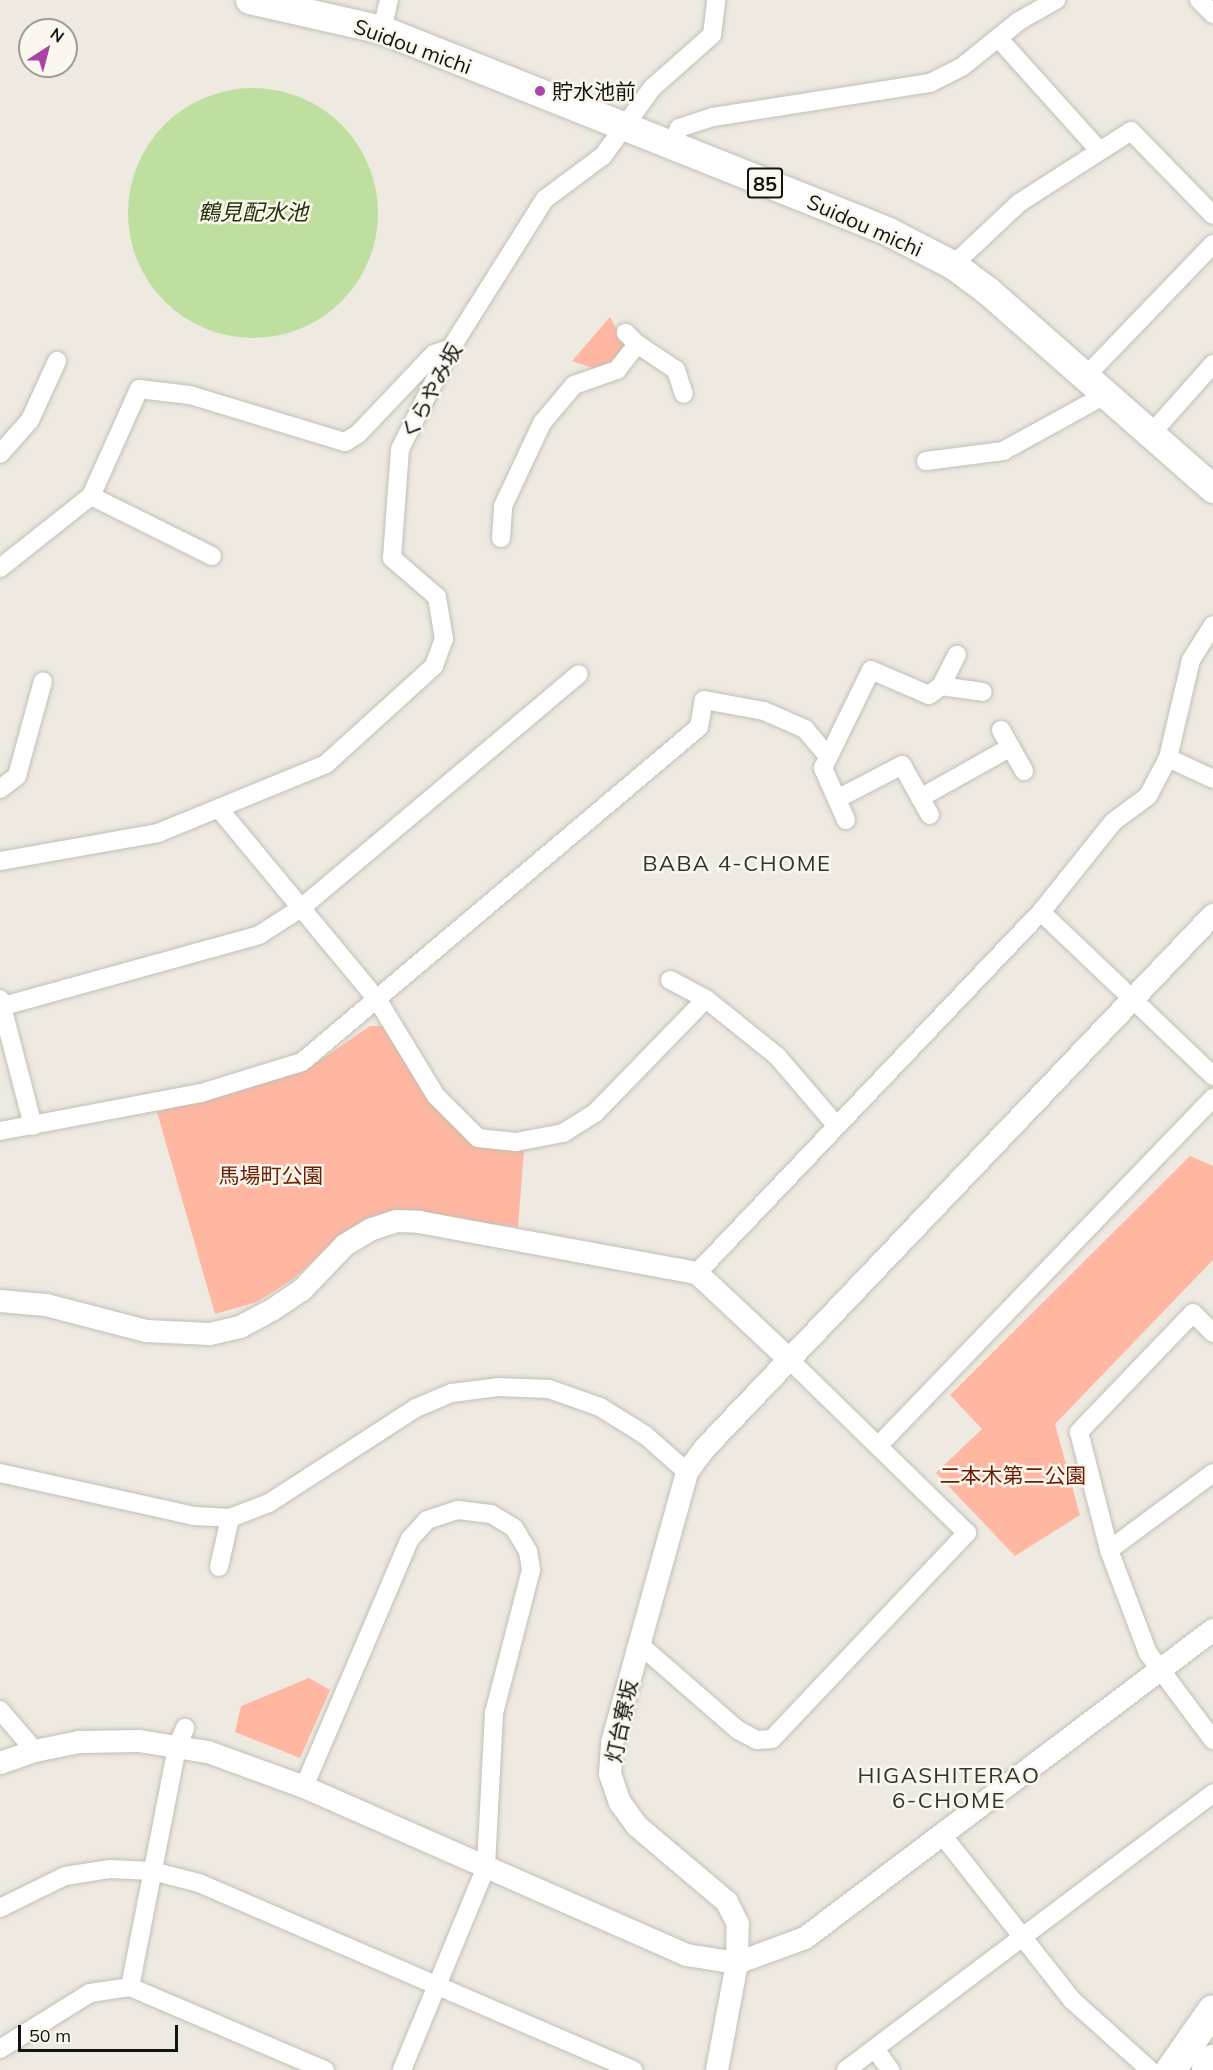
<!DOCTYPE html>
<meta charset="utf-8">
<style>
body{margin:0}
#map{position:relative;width:1213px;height:2070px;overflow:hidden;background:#eeeae1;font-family:Mulish,"Noto Sans JP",sans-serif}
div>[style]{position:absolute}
.green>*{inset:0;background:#ffb7a1}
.water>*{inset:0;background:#bfdfa0}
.round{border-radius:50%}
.roads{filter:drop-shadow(0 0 2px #c3bfb6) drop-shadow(0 0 2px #c3bfb6)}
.minor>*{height:18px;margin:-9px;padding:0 9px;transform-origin:9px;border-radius:9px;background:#fff}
.tertiary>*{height:22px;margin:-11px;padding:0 11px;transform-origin:11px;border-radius:11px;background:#fff}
.primary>*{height:28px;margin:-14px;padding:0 14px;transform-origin:14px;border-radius:14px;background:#fff}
.trunk>*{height:30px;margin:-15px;padding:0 15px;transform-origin:15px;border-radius:15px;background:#fff}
.dots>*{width:16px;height:16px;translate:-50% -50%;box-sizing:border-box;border:3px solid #fbf7ee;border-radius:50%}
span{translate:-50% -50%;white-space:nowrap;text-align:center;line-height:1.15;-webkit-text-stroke:5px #fbf7ee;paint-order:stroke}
.shield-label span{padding:2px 4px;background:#fbf7ee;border:2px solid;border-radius:4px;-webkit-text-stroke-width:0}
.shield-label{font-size:20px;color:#151311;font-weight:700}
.street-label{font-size:21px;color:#151311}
.poi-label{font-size:21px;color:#151311}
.left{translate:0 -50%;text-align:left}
.park-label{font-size:21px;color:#6e1d00}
.water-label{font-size:22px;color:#203407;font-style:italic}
.neighbourhood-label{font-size:22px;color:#35322b;letter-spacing:1.5px}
.north{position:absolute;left:18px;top:18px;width:60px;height:60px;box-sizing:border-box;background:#fbf7ee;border:2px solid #9f9c96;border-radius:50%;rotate:36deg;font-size:16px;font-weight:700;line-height:24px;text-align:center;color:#151311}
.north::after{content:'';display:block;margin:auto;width:21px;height:27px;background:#a943a7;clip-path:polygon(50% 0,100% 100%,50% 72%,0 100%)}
.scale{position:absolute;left:18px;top:2025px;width:160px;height:27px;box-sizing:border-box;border:3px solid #151311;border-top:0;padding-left:8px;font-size:18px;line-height:21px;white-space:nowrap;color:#151311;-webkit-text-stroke:4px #fbf7ee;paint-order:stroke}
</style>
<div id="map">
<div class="green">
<div style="clip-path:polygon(610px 317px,625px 345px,611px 362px,593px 368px,572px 361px)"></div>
<div style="clip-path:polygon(370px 1026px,384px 1026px,477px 1145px,524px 1150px,518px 1227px,397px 1212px,337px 1239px,293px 1279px,257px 1302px,215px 1314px,157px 1112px,309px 1068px)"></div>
<div style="clip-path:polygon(1190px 1156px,1213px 1166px,1213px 1260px,1055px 1424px,1080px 1515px,1015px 1556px,936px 1473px,982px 1429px,950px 1395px)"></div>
<div style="clip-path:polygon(309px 1678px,330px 1690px,300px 1758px,235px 1732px,241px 1706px)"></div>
</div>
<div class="water">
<div class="round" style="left:128px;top:88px;width:250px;height:250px"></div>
</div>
<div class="roads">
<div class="minor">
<div style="left:1199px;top:0;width:20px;rotate:45deg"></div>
<div style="left:382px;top:30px;width:31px;rotate:-77deg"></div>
<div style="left:999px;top:39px;width:149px;rotate:48deg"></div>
<div style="left:672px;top:147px;width:20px;rotate:-70deg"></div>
<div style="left:679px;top:128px;width:36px;rotate:-18deg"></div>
<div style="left:713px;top:117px;width:220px;rotate:-8.9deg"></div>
<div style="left:930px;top:83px;width:37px;rotate:-27deg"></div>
<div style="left:963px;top:66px;width:72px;rotate:-38.8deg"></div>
<div style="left:1019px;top:21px;width:43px;rotate:-29.6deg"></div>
<div style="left:953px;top:265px;width:91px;rotate:-43.2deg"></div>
<div style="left:1019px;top:203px;width:133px;rotate:-32.7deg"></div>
<div style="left:1131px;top:131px;width:117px;rotate:45.7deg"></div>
<div style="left:637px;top:344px;width:47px;rotate:33.7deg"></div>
<div style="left:676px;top:370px;width:25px;rotate:72deg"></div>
<div style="left:1084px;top:378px;width:186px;rotate:-46.1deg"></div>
<div style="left:1150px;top:435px;width:95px;rotate:-48.4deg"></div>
<div style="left:0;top:454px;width:45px;rotate:-48.6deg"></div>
<div style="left:30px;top:420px;width:65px;rotate:-65.4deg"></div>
<div style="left:926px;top:461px;width:78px;rotate:-7.4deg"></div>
<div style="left:1003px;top:451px;width:114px;rotate:-28.8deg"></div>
<div style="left:91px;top:496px;width:135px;rotate:26.4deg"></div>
<div style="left:501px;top:538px;width:32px;rotate:-86deg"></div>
<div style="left:503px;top:506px;width:92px;rotate:-64.8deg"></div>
<div style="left:542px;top:423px;width:50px;rotate:-49.9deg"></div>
<div style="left:574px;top:385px;width:46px;rotate:-19.2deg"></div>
<div style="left:617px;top:370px;width:33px;rotate:-52deg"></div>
<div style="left:637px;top:344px;width:16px;rotate:-135deg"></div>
<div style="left:0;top:568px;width:116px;rotate:-38.4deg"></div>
<div style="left:91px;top:496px;width:117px;rotate:-65.8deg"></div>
<div style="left:139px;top:389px;width:51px;rotate:6.7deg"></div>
<div style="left:190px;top:395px;width:162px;rotate:16.9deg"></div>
<div style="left:345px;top:442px;width:15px;rotate:-32deg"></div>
<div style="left:358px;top:434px;width:110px;rotate:-46.5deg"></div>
<div style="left:434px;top:354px;width:18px;rotate:-19deg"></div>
<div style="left:941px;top:686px;width:42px;rotate:8.1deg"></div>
<div style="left:1001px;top:730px;width:47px;rotate:60.7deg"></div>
<div style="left:1168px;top:758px;width:50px;rotate:25deg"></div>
<div style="left:0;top:789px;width:21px;rotate:-37deg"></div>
<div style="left:17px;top:776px;width:98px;rotate:-74.7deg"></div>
<div style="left:920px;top:798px;width:104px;rotate:-29.3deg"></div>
<div style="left:837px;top:799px;width:73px;rotate:-27.6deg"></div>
<div style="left:902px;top:765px;width:57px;rotate:60.8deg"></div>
<div style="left:219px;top:809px;width:247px;rotate:50.3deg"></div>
<div style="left:377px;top:999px;width:114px;rotate:58.7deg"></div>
<div style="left:436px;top:1096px;width:59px;rotate:45deg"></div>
<div style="left:478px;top:1138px;width:38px;rotate:6deg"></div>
<div style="left:516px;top:1142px;width:48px;rotate:-10.8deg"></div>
<div style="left:563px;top:1133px;width:38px;rotate:-32deg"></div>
<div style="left:595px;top:1113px;width:159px;rotate:-45.8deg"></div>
<div style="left:846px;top:820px;width:57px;rotate:-113.9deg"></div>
<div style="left:823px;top:768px;width:109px;rotate:-63.9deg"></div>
<div style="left:871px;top:670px;width:63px;rotate:23.3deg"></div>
<div style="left:929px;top:695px;width:15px;rotate:-37deg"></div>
<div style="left:941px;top:686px;width:35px;rotate:-63deg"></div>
<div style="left:0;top:861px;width:160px;rotate:-10deg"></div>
<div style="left:158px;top:833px;width:182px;rotate:-22.3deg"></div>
<div style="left:326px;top:764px;width:146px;rotate:-42.2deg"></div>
<div style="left:434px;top:666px;width:29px;rotate:-70deg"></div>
<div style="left:444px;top:639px;width:43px;rotate:-99.5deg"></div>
<div style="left:437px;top:597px;width:60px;rotate:-139.1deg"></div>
<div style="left:392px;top:558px;width:109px;rotate:-85.8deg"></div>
<div style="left:400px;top:449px;width:113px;rotate:-63.2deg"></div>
<div style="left:451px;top:348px;width:176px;rotate:-57.8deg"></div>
<div style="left:545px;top:199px;width:72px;rotate:-36.6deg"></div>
<div style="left:603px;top:156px;width:84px;rotate:-54.2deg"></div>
<div style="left:652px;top:88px;width:80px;rotate:-41.5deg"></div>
<div style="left:712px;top:35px;width:35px;rotate:-83deg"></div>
<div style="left:1041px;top:912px;width:238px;rotate:43.6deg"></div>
<div style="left:670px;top:980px;width:41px;rotate:27.8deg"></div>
<div style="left:706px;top:999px;width:91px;rotate:38.8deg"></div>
<div style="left:777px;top:1056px;width:91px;rotate:49.5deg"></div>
<div style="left:0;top:999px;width:131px;rotate:75.4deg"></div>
<div style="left:0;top:1007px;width:269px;rotate:-15.5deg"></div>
<div style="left:259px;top:935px;width:50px;rotate:-32.7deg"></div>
<div style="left:301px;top:908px;width:363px;rotate:-40.1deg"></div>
<div style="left:0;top:1131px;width:205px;rotate:-10.7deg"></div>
<div style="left:201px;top:1093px;width:106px;rotate:-17.1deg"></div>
<div style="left:302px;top:1062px;width:519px;rotate:-40.16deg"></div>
<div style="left:699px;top:727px;width:27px;rotate:-80deg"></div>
<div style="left:704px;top:700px;width:61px;rotate:10.4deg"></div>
<div style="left:764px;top:711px;width:45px;rotate:23.7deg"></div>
<div style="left:805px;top:729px;width:34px;rotate:50deg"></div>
<div style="left:697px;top:1273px;width:499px;rotate:-46.4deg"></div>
<div style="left:1041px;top:912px;width:115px;rotate:-51.3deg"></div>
<div style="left:1113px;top:822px;width:44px;rotate:-36.6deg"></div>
<div style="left:1148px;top:796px;width:43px;rotate:-62.2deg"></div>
<div style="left:1168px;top:758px;width:101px;rotate:-76.8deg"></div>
<div style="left:1191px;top:660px;width:41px;rotate:-57.8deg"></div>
<div style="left:1213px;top:1333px;width:28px;rotate:-135deg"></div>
<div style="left:1193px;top:1313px;width:165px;rotate:133.8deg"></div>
<div style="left:1079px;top:1432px;width:122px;rotate:75.7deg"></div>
<div style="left:1109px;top:1550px;width:110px;rotate:69.3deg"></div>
<div style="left:1148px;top:1653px;width:109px;rotate:53.2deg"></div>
<div style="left:879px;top:1445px;width:482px;rotate:-46.1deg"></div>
<div style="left:0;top:1473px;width:199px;rotate:12.5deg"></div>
<div style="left:194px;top:1516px;width:36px;rotate:3deg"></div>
<div style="left:230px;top:1518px;width:42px;rotate:-21deg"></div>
<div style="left:269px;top:1503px;width:175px;rotate:-32.9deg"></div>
<div style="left:416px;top:1408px;width:39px;rotate:-23deg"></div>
<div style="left:452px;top:1393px;width:46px;rotate:-7.4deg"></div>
<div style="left:498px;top:1387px;width:51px;rotate:2.2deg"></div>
<div style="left:549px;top:1389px;width:54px;rotate:19.4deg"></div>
<div style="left:600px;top:1407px;width:53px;rotate:31.9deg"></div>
<div style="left:645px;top:1435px;width:56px;rotate:41.4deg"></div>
<div style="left:1109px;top:1550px;width:129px;rotate:-36.5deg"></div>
<div style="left:219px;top:1567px;width:50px;rotate:-77.3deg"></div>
<div style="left:639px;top:1644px;width:131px;rotate:41deg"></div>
<div style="left:738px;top:1730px;width:21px;rotate:28deg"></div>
<div style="left:757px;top:1740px;width:15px;rotate:-4deg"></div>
<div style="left:772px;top:1739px;width:284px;rotate:-46.6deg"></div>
<div style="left:967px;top:1533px;width:246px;rotate:-135.7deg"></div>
<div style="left:0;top:1710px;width:54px;rotate:49.5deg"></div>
<div style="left:304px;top:1787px;width:270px;rotate:-66.9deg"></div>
<div style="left:410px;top:1539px;width:25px;rotate:-48deg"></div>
<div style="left:427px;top:1520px;width:33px;rotate:-18deg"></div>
<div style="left:458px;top:1510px;width:33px;rotate:7deg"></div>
<div style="left:491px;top:1514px;width:27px;rotate:31deg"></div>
<div style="left:514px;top:1528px;width:27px;rotate:59deg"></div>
<div style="left:528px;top:1551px;width:19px;rotate:81deg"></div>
<div style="left:531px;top:1570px;width:148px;rotate:104.5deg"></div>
<div style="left:494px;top:1713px;width:154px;rotate:93deg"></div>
<div style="left:486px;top:1867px;width:220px;rotate:112.5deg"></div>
<div style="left:943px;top:1836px;width:209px;rotate:51.8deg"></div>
<div style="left:1072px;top:2000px;width:105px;rotate:41.9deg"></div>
<div style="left:0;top:1908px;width:72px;rotate:-26.2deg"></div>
<div style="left:65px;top:1876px;width:46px;rotate:-8.8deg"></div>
<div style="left:110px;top:1869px;width:42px;rotate:2.7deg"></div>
<div style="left:152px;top:1871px;width:49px;rotate:14.3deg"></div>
<div style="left:199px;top:1883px;width:473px;rotate:23.3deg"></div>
<div style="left:130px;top:1987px;width:245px;rotate:-78.9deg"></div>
<div style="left:177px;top:1747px;width:21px;rotate:-67deg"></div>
<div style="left:0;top:2049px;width:106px;rotate:-31.9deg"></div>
<div style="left:90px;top:1993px;width:40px;rotate:-8.5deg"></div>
<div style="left:130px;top:1987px;width:212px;rotate:23.1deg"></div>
<div style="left:875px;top:2049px;width:26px;rotate:54deg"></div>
<div style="left:846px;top:2070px;width:460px;rotate:-37deg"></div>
</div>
<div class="tertiary">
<div style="left:0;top:1301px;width:46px;rotate:5deg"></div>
<div style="left:46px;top:1305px;width:103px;rotate:14.6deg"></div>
<div style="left:146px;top:1331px;width:64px;rotate:2.7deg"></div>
<div style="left:210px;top:1334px;width:31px;rotate:-13deg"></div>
<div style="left:240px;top:1327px;width:36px;rotate:-28deg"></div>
<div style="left:272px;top:1310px;width:36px;rotate:-34deg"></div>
<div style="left:302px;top:1290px;width:62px;rotate:-46.3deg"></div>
<div style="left:345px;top:1245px;width:31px;rotate:-31deg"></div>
<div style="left:372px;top:1229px;width:25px;rotate:-18deg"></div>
<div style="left:396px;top:1221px;width:23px;rotate:2deg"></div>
<div style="left:419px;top:1222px;width:283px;rotate:10.4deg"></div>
<div style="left:697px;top:1273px;width:129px;rotate:43.1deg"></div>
<div style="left:0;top:1763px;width:37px;rotate:-19deg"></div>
<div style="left:35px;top:1751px;width:45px;rotate:-11.6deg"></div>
<div style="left:79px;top:1742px;width:60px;rotate:-1deg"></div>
<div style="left:139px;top:1741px;width:70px;rotate:9.1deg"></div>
<div style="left:208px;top:1752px;width:102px;rotate:20deg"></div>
<div style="left:304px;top:1787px;width:418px;rotate:23.7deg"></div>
<div style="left:687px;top:1955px;width:51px;rotate:9.1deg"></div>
<div style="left:737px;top:1963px;width:72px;rotate:-20.2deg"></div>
<div style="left:805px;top:1938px;width:511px;rotate:-37.05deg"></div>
<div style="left:717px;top:2070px;width:109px;rotate:-79.4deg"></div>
<div style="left:737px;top:1963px;width:39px;rotate:-89deg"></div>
<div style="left:738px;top:1924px;width:25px;rotate:-117deg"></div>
<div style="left:727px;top:1902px;width:118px;rotate:-139.8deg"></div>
<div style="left:637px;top:1826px;width:29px;rotate:-126deg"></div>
<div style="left:620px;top:1803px;width:31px;rotate:-109deg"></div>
<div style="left:610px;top:1774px;width:31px;rotate:-86deg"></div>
<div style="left:612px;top:1743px;width:281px;rotate:-74.5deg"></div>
<div style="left:687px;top:1472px;width:31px;rotate:-53deg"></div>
<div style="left:706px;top:1447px;width:735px;rotate:-46.38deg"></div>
</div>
<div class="primary">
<div style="left:250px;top:0;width:135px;rotate:12.8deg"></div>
<div style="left:382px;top:30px;width:544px;rotate:21.7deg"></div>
<div style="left:887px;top:231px;width:74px;rotate:27.3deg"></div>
<div style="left:953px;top:265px;width:44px;rotate:36.6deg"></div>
<div style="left:988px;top:291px;width:300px;rotate:41.3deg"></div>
</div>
<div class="trunk">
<div style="left:1171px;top:2070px;width:73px;rotate:-55deg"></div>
<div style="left:1207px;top:2070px;width:12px;rotate:-59deg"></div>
</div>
</div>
<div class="dots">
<div style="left:540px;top:91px;background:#a943a7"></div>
</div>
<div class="shield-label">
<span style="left:765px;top:183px">85</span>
</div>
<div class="street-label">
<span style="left:413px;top:46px;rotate:20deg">Suidou michi</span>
<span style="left:865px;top:225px;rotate:24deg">Suidou michi</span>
<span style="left:431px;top:391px;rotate:-62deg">くらやみ坂</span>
<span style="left:621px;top:1721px;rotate:-78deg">灯台寮坂</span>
</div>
<div class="poi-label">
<span class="left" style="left:552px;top:91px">貯水池前</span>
</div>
<div class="park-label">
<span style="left:271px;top:1175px">馬場町公園</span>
<span style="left:1013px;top:1475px">二本木第二公園</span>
</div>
<div class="water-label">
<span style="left:253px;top:213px">鶴見配水池</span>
</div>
<div class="neighbourhood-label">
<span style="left:737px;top:864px">BABA 4-CHOME</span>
<span style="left:949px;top:1788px">HIGASHITERAO<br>6-CHOME</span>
</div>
<div class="north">N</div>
<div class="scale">50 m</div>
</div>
